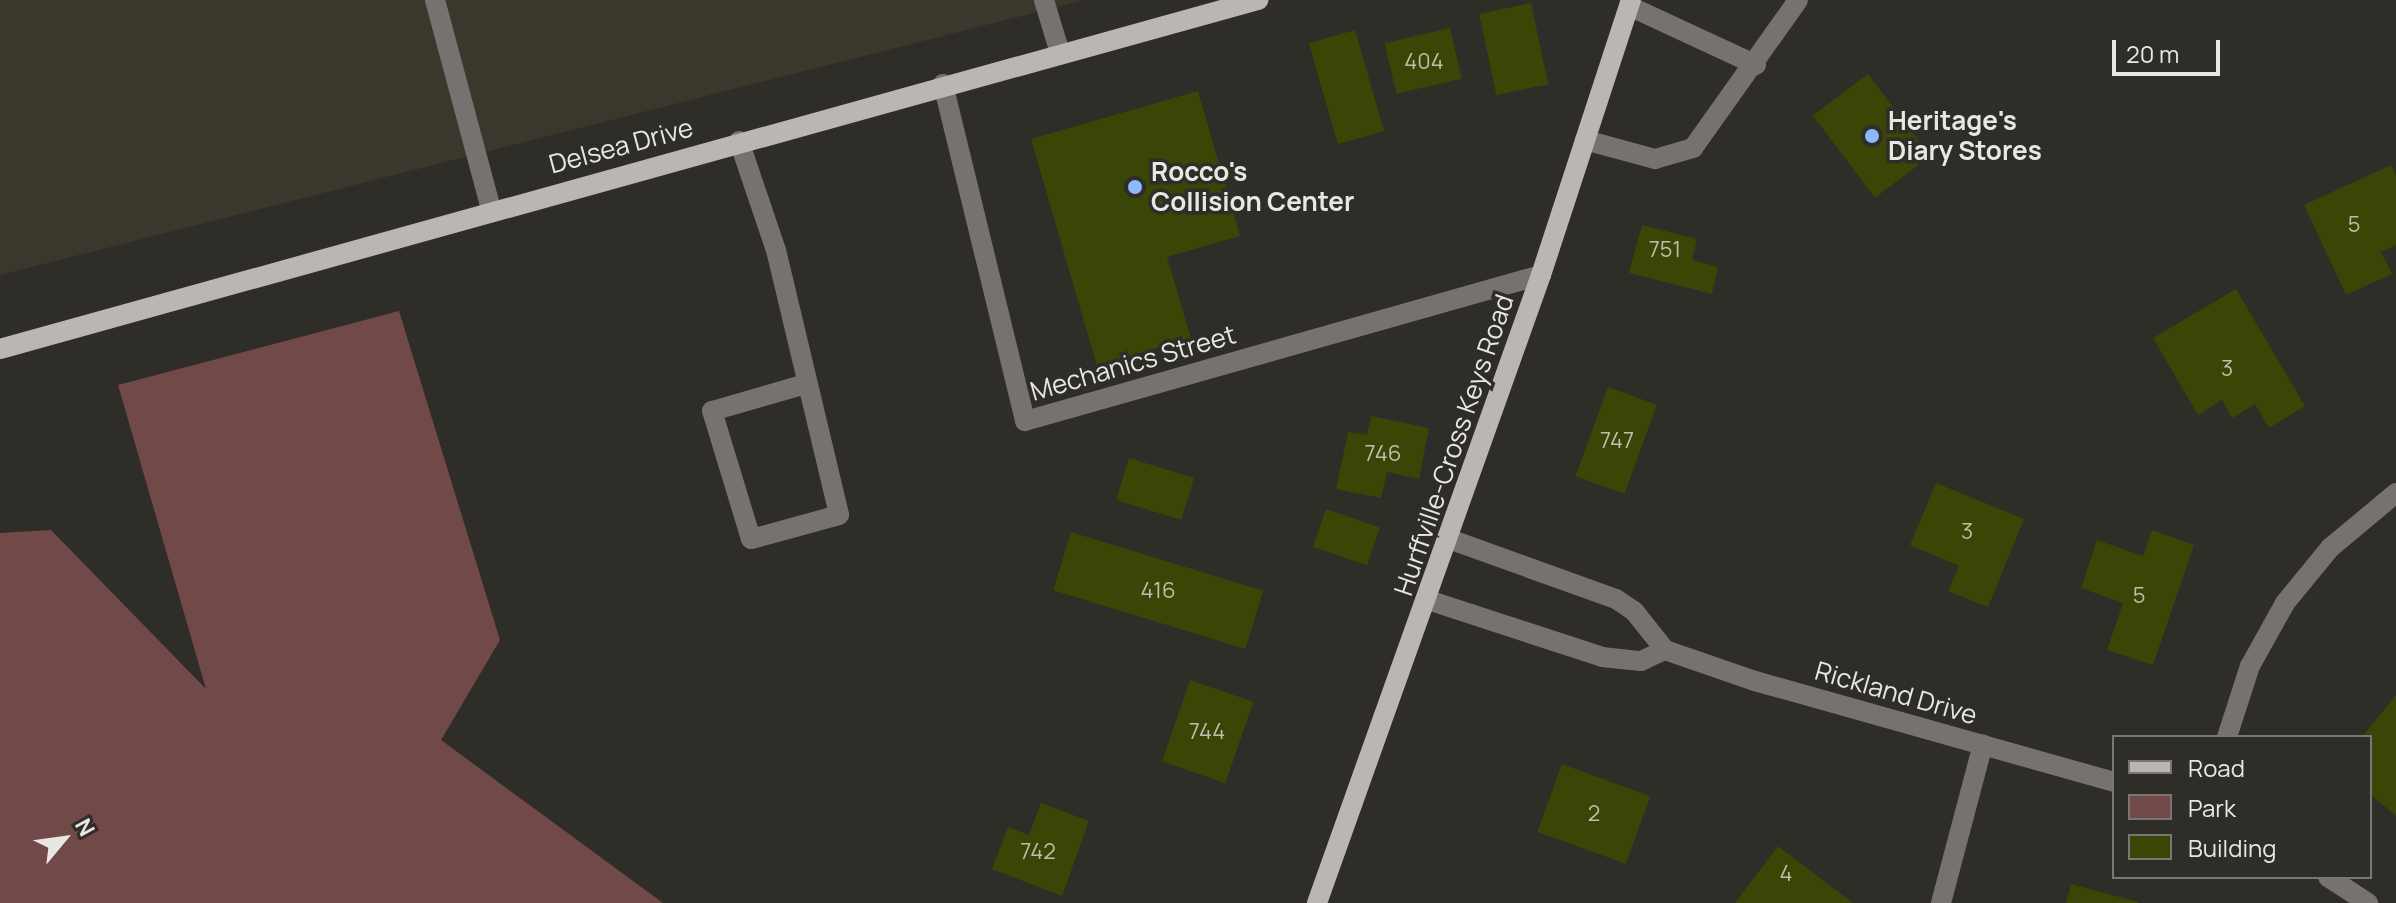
<!DOCTYPE html>
<style>
body{margin:0}
#map{position:relative;width:2396px;height:903px;overflow:hidden;background:#2f2d28;font-family:Manrope,sans-serif}
div>[style]{position:absolute}
.built>*{inset:0;background:#3b372c}
.green>*{inset:0;background:#714949}
.building>*{inset:0;background:#394606;transform-origin:0 0}
.minor>*{height:20px;margin:-10px;padding:0 10px;transform-origin:10px;border-radius:10px;background:#757270}
.major>*{height:20px;margin:-10px;padding:0 10px;transform-origin:10px;border-radius:10px;background:#bcb6b2}
.dots>*{width:22px;height:22px;translate:-50% -50%;box-sizing:border-box;border:4px solid #2f2d28;border-radius:50%}
span{translate:-50% -50%;white-space:nowrap;text-align:center;line-height:1.15;-webkit-text-stroke:7px #2f2d28;paint-order:stroke}
.number-label{font-size:22px;color:#bdbfac}
.number-label span{-webkit-text-stroke-width:0}
.poi-label{font-size:26px;color:#e9e7e4;font-weight:700}
.left{translate:0 -50%;text-align:left}
.street-label{font-size:26px;color:#e9e7e4}
.legend{position:absolute;left:2112px;top:735px;width:260px;height:144px;box-sizing:border-box;background:#2f2d28;border:2px solid #797773;margin:0;padding:10px 14px;list-style:none;font-size:24px;color:#e9e7e4}
.legend li{display:flex;align-items:center;gap:16px;height:40px}
.legend b{width:40px;border:2px solid #797773}
.north{position:absolute;left:24px;top:799px;width:80px;height:80px;-webkit-text-stroke:6px #2f2d28;paint-order:stroke;rotate:61deg;font-size:22px;font-weight:700;line-height:32px;text-align:center;color:#e9e7e4}
.north::after{content:'';display:block;margin:auto;width:28px;height:36px;background:#e9e7e4;clip-path:polygon(50% 0,100% 100%,50% 72%,0 100%)}
.scale{position:absolute;left:2112px;top:40px;width:108px;height:36px;box-sizing:border-box;border:4px solid #e9e7e4;border-top:0;padding-left:10px;font-size:24px;line-height:28px;white-space:nowrap;color:#e9e7e4;-webkit-text-stroke:6px #2f2d28;paint-order:stroke}
</style>
<div id="map">
<div class="built">
<div style="clip-path:polygon(0 0,1085px 0,0 275px)"></div>
</div>
<div class="green">
<div style="clip-path:polygon(399px 311px,500px 640px,441px 740px,663px 903px,0 903px,0 533px,51px 530px,206px 689px,118px 385px)"></div>
</div>
<div class="building">
<div style="left:1531px;top:3px;width:83px;height:53px;rotate:78deg"></div>
<div style="left:1450px;top:28px;width:52px;height:67px;rotate:77deg"></div>
<div style="left:1355px;top:30px;width:105px;height:48px;rotate:74deg"></div>
<div style="left:1868px;top:74px;width:103px;height:69px;rotate:53deg"></div>
<div style="clip-path:polygon(1198px 91px,1240px 236px,1167px 257px,1191px 338px,1097px 366px,1031px 139px)"></div>
<div style="clip-path:polygon(2391px 165px,2396px 176px,2396px 245px,2381px 252px,2392px 274px,2346px 295px,2304px 205px)"></div>
<div style="clip-path:polygon(1642px 225px,1697px 239px,1692px 260px,1718px 267px,1712px 294px,1629px 273px)"></div>
<div style="clip-path:polygon(2236px 289px,2305px 406px,2269px 428px,2255px 404px,2232px 418px,2222px 400px,2198px 415px,2153px 338px)"></div>
<div style="left:1608px;top:387px;width:52px;height:95px;rotate:20deg"></div>
<div style="clip-path:polygon(1371px 416px,1429px 428px,1419px 479px,1387px 472px,1381px 498px,1336px 489px,1348px 432px,1367px 435px)"></div>
<div style="left:1129px;top:458px;width:68px;height:44px;rotate:17deg"></div>
<div style="clip-path:polygon(1936px 483px,2024px 519px,1988px 607px,1948px 591px,1959px 566px,1910px 545px)"></div>
<div style="left:1326px;top:509px;width:57px;height:40px;rotate:19deg"></div>
<div style="clip-path:polygon(2152px 530px,2194px 545px,2153px 665px,2107px 650px,2123px 603px,2081px 588px,2097px 540px,2143px 556px)"></div>
<div style="left:1071px;top:532px;width:201px;height:61px;rotate:17deg"></div>
<div style="left:1190px;top:680px;width:67px;height:86px;rotate:19deg"></div>
<div style="clip-path:polygon(2396px 695px,2396px 816px,2370px 794px,2370px 737px,2362px 737px)"></div>
<div style="left:1562px;top:764px;width:94px;height:72px;rotate:20deg"></div>
<div style="clip-path:polygon(1041px 803px,1089px 821px,1062px 896px,992px 869px,1008px 827px,1029px 835px)"></div>
<div style="clip-path:polygon(1778px 846px,1853px 903px,1735px 903px)"></div>
<div style="clip-path:polygon(2071px 884px,2138px 902px,2138px 903px,2066px 903px)"></div>
</div>
<div class="minor">
<div style="left:435px;top:0;width:216px;rotate:75deg"></div>
<div style="left:1044px;top:0;width:55px;rotate:73.2deg"></div>
<div style="left:1629px;top:6px;width:140px;rotate:24.9deg"></div>
<div style="left:943px;top:84px;width:347px;rotate:76.3deg"></div>
<div style="left:1025px;top:421px;width:536px;rotate:-15.8deg"></div>
<div style="left:1585px;top:140px;width:73px;rotate:15.2deg"></div>
<div style="left:1655px;top:159px;width:40px;rotate:-16deg"></div>
<div style="left:1693px;top:148px;width:181px;rotate:-54.6deg"></div>
<div style="left:739px;top:141px;width:115px;rotate:71.3deg"></div>
<div style="left:776px;top:250px;width:272px;rotate:76.6deg"></div>
<div style="left:839px;top:515px;width:91px;rotate:164.7deg"></div>
<div style="left:751px;top:539px;width:134px;rotate:-106.9deg"></div>
<div style="left:712px;top:411px;width:98px;rotate:-16deg"></div>
<div style="left:1449px;top:539px;width:177px;rotate:19.8deg"></div>
<div style="left:1616px;top:599px;width:22px;rotate:34deg"></div>
<div style="left:1634px;top:611px;width:50px;rotate:51.5deg"></div>
<div style="left:1665px;top:650px;width:95px;rotate:19deg"></div>
<div style="left:1755px;top:681px;width:373px;rotate:15.7deg"></div>
<div style="left:1428px;top:600px;width:183px;rotate:18.1deg"></div>
<div style="left:1602px;top:657px;width:39px;rotate:6deg"></div>
<div style="left:1641px;top:661px;width:26px;rotate:-25deg"></div>
<div style="left:2227px;top:737px;width:75px;rotate:-72.1deg"></div>
<div style="left:2250px;top:666px;width:72px;rotate:-60.9deg"></div>
<div style="left:2285px;top:603px;width:71px;rotate:-50.7deg"></div>
<div style="left:2330px;top:548px;width:86px;rotate:-39.8deg"></div>
<div style="left:2328px;top:877px;width:48px;rotate:33deg"></div>
<div style="left:1941px;top:903px;width:164px;rotate:-75.2deg"></div>
</div>
<div class="major">
<div style="left:0;top:349px;width:1306px;rotate:-15.51deg"></div>
<div style="left:1317px;top:903px;width:667px;rotate:-70.37deg"></div>
<div style="left:1541px;top:275px;width:289px;rotate:-71.9deg"></div>
</div>
<div class="dots">
<div style="left:1872px;top:136px;background:#8db9fc"></div>
<div style="left:1135px;top:187px;background:#8db9fc"></div>
</div>
<div class="number-label">
<span style="left:1424px;top:62px">404</span>
<span style="left:2354px;top:225px">5</span>
<span style="left:1665px;top:250px">751</span>
<span style="left:2227px;top:369px">3</span>
<span style="left:1617px;top:441px">747</span>
<span style="left:1383px;top:454px">746</span>
<span style="left:1967px;top:532px">3</span>
<span style="left:1158px;top:591px">416</span>
<span style="left:2139px;top:596px">5</span>
<span style="left:1207px;top:732px">744</span>
<span style="left:1594px;top:814px">2</span>
<span style="left:1038px;top:852px">742</span>
<span style="left:1786px;top:874px">4</span>
</div>
<div class="poi-label">
<span class="left" style="left:1888px;top:136px">Heritage's<br>Diary Stores</span>
<span class="left" style="left:1151px;top:187px">Rocco's<br>Collision Center</span>
</div>
<div class="street-label">
<span style="left:621px;top:146px;rotate:-15deg">Delsea Drive</span>
<span style="left:1133px;top:363px;rotate:-16deg">Mechanics Street</span>
<span style="left:1454px;top:445px;rotate:-71deg">Hurffville-Cross Keys Road</span>
<span style="left:1896px;top:693px;rotate:16deg">Rickland Drive</span>
</div>
<ul class="legend">
<li><b style="height:10px;background:#bcb6b2"></b>Road</li>
<li><b style="height:22px;background:#714949"></b>Park</li>
<li><b style="height:22px;background:#394606"></b>Building</li>
</ul>
<div class="north">N</div>
<div class="scale">20 m</div>
</div>
